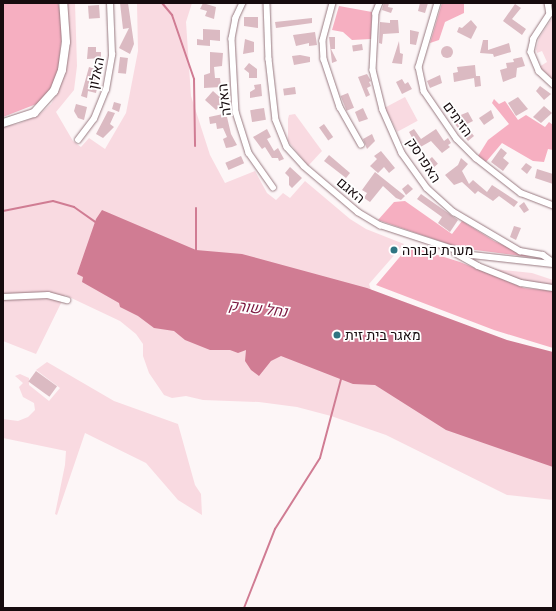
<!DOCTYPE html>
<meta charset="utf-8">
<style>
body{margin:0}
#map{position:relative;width:556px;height:611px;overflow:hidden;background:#fdf6f7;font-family:"Space Grotesk",Heebo,sans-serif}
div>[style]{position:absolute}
.green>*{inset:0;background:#f9dae1;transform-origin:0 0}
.forest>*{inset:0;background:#f6afc1}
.water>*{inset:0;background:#d07c93}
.stream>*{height:2px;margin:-1px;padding:0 1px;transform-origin:1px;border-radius:1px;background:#d07c93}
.building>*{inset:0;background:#dbbac2;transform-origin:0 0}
.round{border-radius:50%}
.roads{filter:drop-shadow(0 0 1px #987a81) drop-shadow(0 0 1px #987a81)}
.minor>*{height:5.5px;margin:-2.75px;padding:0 2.75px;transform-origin:2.75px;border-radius:2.75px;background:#fff}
.secondary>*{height:8px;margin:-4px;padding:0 4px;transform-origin:4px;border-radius:4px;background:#fff}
.dots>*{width:11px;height:11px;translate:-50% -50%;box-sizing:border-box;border:2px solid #fff;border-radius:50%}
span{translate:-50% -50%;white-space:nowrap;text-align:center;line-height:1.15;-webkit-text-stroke:3.5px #fff;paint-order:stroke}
.street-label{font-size:14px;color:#160b0e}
.poi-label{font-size:14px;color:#160b0e}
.left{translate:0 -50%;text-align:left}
.water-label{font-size:15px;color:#7b173f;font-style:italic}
.frame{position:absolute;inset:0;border:4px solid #160b0e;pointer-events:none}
</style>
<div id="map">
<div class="green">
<div style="clip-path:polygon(67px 3px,75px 3px,77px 66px,74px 90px,56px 112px,73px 141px,81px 147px,89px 138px,105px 149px,126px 113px,138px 51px,137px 3px,192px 3px,186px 22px,191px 96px,210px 155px,225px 183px,255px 171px,267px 193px,276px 200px,283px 193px,290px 198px,305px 181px,350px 219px,366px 229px,404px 244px,369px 284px,392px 354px,553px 428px,553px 500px,507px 495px,386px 435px,331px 416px,297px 407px,259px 402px,203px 400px,186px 396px,172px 398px,164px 395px,149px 373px,143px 356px,143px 344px,136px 334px,120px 321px,65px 295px,36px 354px,3px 341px,3px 126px,18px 124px,39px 115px,51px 104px,58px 92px,69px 42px)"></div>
<div style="clip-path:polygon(553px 17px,553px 80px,539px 67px,547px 62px,542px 51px,537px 53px,536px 49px,539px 38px)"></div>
<div style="left:405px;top:97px;width:27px;height:23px;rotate:62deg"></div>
<div style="clip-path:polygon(295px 114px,322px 151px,308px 166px,288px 141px,288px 119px,289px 115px)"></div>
<div style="clip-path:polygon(492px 269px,532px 273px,553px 280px,553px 285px,523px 281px)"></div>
<div style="clip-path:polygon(47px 362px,114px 401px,178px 424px,195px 485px,201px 494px,202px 515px,178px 500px,146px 463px,85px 433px,57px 515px,55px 514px,65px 465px,66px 451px,3px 438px,3px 419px,18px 421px,28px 417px,35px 410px,34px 403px,23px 397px,19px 387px,23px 383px,15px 376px,20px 374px,29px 378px,29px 385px,49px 401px,60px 388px,36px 370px)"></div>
</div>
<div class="forest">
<div style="clip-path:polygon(3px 3px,58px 3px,63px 23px,58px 72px,50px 89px,39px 103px,3px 117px)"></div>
<div style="clip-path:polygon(442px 3px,464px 3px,464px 13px,445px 22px,439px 40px,430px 43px)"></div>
<div style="clip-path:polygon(339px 6px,372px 12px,371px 39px,352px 40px,343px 32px,332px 30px)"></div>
<div style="clip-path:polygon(494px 99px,499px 104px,505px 101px,518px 120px,526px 115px,545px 127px,549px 122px,553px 125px,553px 150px,548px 149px,544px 162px,533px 161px,502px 143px,486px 162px,478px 156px,488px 140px,509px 124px,492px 103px)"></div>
<div style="clip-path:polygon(405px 201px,452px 234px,462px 221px,494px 241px,530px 257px,460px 248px,378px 220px,394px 202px)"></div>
<div style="clip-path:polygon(409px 246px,460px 262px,524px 288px,553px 291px,553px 348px,494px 330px,376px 285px)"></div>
</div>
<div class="water">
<div style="clip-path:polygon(102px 210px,196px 250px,242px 254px,367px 288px,507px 340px,553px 352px,553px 467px,446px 430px,375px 385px,353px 384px,281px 356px,271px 361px,259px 376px,251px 370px,245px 361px,246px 350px,238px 353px,230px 350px,210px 350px,185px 340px,174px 331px,154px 328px,138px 316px,120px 307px,119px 303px,82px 282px,83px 277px,77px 274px,96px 219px)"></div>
</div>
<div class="stream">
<div style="left:162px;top:3px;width:16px;rotate:50deg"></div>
<div style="left:172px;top:15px;width:68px;rotate:71deg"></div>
<div style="left:194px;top:79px;width:67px;rotate:89.1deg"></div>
<div style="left:196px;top:208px;width:43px;rotate:90deg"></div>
<div style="left:3px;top:211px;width:51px;rotate:-11.3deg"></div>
<div style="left:53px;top:201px;width:22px;rotate:16deg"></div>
<div style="left:74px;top:207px;width:28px;rotate:35deg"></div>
<div style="left:244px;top:608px;width:85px;rotate:-68.6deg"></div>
<div style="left:275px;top:529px;width:84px;rotate:-57.6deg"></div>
<div style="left:320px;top:458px;width:82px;rotate:-75.1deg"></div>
</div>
<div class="building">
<div style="clip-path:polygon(120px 3px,128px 3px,134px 44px,130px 54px,119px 48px,129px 28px,123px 29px)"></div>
<div style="clip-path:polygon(203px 3px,216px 7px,214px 19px,205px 16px,207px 11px,200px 9px)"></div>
<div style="clip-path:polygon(384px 3px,389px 3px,388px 7px,393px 8px,391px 13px,382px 10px)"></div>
<div style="clip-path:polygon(420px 3px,428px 3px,425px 13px,418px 11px)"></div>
<div style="clip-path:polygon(515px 4px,521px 8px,512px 19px,526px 29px,522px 35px,503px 21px)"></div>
<div style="left:99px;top:5px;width:13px;height:11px;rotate:86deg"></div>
<div style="clip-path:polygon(244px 17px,258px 17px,258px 28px,244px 26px)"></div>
<div style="clip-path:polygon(312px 18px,312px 23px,276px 28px,275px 22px)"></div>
<div style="clip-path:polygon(390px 20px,398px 20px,399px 33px,383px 34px,382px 44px,379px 43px,380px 22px,390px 23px)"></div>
<div style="clip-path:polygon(471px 20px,477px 27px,471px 39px,457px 32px,459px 27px,462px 28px)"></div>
<div style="clip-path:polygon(203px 29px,220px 30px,220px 41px,210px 40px,210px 46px,197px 45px,197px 39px,203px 40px)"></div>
<div style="clip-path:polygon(410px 30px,419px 32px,416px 45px,410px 44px)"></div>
<div style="clip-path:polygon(315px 32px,317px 45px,309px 46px,309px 43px,296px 46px,293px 35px)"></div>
<div style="clip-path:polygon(329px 37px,335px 37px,335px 49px,331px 49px,337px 61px,332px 63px)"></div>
<div style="clip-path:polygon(245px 39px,254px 42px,254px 52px,243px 54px)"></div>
<div style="clip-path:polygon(483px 40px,488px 40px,488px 50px,509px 43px,511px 52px,494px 57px,493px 54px,480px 53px)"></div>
<div style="clip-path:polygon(399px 41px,400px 53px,403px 54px,402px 64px,392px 63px)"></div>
<div style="left:362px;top:44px;width:6px;height:10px;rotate:81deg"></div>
<div class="round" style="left:441px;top:46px;width:12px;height:12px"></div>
<div style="clip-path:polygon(88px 47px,96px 47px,96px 52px,101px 52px,101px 58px,87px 59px)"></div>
<div style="clip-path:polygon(210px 52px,223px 53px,222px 66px,214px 67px,215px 78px,220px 78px,221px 87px,204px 88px,204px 75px,210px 73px)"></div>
<div style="clip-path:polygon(300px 55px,310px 57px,310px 62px,294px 65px,292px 56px)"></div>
<div style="left:120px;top:57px;width:8px;height:16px;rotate:7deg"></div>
<div style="clip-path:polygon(522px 57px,525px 66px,517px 68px,516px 77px,503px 82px,500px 70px,507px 68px,506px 63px,514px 62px,513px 59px)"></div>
<div style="clip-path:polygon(249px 63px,257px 69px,257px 78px,249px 78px,249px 73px,244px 69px)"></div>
<div style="clip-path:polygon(475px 65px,476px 76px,480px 76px,481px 86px,475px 87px,474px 78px,454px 82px,453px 73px,458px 72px,457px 67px)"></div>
<div style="clip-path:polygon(89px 67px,98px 70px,93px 87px,97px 88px,96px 93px,88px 91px,87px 98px,81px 96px)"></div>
<div style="clip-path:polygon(367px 74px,371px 81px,369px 82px,371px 86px,367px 88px,370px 95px,366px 97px,358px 77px)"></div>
<div style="clip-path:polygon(440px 75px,442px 83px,430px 88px,427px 81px)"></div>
<div style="clip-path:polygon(402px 79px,405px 84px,408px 82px,412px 89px,402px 94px,396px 82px)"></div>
<div style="clip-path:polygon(261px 84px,262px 96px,250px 98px,250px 92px,255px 89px,254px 85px)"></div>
<div style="clip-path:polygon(540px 86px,551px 94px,544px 100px,536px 91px)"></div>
<div style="left:295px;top:87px;width:7px;height:12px;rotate:82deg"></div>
<div style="left:213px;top:91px;width:15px;height:12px;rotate:42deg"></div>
<div style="left:348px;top:93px;width:16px;height:8px;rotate:68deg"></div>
<div style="clip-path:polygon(518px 97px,528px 109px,516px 116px,508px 103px)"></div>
<div style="clip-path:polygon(114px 102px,121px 104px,119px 112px,112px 109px)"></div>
<div style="clip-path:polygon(76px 104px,87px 107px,84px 120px,78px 118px,74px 111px)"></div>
<div style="clip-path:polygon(544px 106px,552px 113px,541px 123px,533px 117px)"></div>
<div style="left:264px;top:108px;width:12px;height:14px;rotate:81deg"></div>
<div style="clip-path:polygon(363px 108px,368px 119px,359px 122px,355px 112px)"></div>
<div style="clip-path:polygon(491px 110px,494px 118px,484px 125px,479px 118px)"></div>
<div style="clip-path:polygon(108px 111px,115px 113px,110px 124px,114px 127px,103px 138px,96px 134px)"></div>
<div style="clip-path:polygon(468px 112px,473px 121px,465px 125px,474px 136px,468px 141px,451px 119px)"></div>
<div style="clip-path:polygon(223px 114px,224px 117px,227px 117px,231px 134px,237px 145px,232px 147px,226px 148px,223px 139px,227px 137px,223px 128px,217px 129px,216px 123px,210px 124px,209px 117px)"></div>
<div style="left:324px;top:124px;width:16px;height:6px;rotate:55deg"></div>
<div style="clip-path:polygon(267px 129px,271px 137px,267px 139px,274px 151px,278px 148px,284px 159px,279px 161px,278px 158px,272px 158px,265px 147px,262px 149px,253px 137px)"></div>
<div style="clip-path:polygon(414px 129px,421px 139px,436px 129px,444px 141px,448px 138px,451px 143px,448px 145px,450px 147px,442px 153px,431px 141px,417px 149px,419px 152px,415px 154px,410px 146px,415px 143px,409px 132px)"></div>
<div style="clip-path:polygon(372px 134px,375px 141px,367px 149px,363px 139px)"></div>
<div style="clip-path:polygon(501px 148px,507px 153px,503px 158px,509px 163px,503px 171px,491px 162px)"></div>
<div style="clip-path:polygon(381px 151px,395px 168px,389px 173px,384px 167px,378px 173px,370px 166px,377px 159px,374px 156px)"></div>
<div style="clip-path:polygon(329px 155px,350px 173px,346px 178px,324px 161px)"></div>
<div style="left:241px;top:156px;width:8px;height:17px;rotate:67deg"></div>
<div style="left:432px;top:157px;width:9px;height:6px;rotate:49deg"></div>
<div style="clip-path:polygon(461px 158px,468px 164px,462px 171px,469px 184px,473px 180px,487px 192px,492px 185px,518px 202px,514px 207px,499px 196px,493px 201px,478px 191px,475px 194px,462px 182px,454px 185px,445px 175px,458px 165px)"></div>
<div style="clip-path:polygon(526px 163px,532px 167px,527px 174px,521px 169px)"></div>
<div style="clip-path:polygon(290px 167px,302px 178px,292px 188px,289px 185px,289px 177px,285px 173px)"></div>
<div style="clip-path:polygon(537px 169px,553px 174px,553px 184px,535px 178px)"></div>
<div style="clip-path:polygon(375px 172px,405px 196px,401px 200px,396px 198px,383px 186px,370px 202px,364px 198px,367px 193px,362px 190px)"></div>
<div style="clip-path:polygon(408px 184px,413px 189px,406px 195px,402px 189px)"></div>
<div style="clip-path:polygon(421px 194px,458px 220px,450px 232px,438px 223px,442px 217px,417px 199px)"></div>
<div style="clip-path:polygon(524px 202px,529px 210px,524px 213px,519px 206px)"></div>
<div style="clip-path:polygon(514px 226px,521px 228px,516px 240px,510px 237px)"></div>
<div style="left:36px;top:371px;width:26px;height:13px;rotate:36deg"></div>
</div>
<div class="roads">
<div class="minor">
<div style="left:243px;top:3px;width:17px;rotate:115deg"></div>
<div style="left:236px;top:18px;width:21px;rotate:101deg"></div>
<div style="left:232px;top:39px;width:73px;rotate:86.9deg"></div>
<div style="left:236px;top:112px;width:43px;rotate:72.4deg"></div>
<div style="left:249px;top:153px;width:42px;rotate:54.8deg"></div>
<div style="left:267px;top:3px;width:56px;rotate:88deg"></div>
<div style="left:269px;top:59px;width:61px;rotate:83.5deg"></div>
<div style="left:276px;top:120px;width:29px;rotate:68deg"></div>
<div style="left:287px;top:147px;width:25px;rotate:48deg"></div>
<div style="left:304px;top:166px;width:71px;rotate:40.4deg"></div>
<div style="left:358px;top:212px;width:26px;rotate:31deg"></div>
<div style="left:380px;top:225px;width:97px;rotate:18.1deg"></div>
<div style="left:472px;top:255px;width:81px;rotate:6.3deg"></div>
<div style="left:333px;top:3px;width:39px;rotate:105deg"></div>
<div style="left:323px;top:41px;width:18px;rotate:87deg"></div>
<div style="left:324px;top:59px;width:51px;rotate:71.6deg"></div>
<div style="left:340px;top:107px;width:43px;rotate:60.4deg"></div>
<div style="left:380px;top:3px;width:11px;rotate:112deg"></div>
<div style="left:376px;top:13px;width:57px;rotate:93deg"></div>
<div style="left:373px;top:70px;width:41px;rotate:76deg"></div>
<div style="left:383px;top:110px;width:47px;rotate:66.2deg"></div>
<div style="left:402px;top:153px;width:43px;rotate:54.5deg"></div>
<div style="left:427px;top:188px;width:36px;rotate:42deg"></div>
<div style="left:454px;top:212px;width:77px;rotate:30.6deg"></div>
<div style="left:520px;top:251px;width:23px;rotate:10deg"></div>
<div style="left:543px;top:255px;width:12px;rotate:35deg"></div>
<div style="left:438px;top:3px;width:67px;rotate:106.5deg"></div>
<div style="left:419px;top:67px;width:25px;rotate:78deg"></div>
<div style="left:424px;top:91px;width:58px;rotate:55.5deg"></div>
<div style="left:457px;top:139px;width:27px;rotate:45deg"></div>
<div style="left:476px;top:158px;width:57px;rotate:37.9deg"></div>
<div style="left:521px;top:193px;width:34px;rotate:21deg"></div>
<div style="left:548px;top:3px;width:11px;rotate:80deg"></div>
<div style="left:550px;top:14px;width:30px;rotate:123deg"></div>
<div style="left:534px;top:39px;width:13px;rotate:103deg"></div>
<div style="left:531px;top:52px;width:21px;rotate:67deg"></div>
<div style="left:539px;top:71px;width:19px;rotate:43deg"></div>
<div style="left:78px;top:140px;width:26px;rotate:-53deg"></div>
<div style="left:94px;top:119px;width:31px;rotate:-68deg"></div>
<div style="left:106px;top:90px;width:36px;rotate:-80deg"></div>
<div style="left:112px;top:55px;width:52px;rotate:-92.2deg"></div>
<div style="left:455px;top:253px;width:26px;rotate:29deg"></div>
<div style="left:478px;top:266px;width:46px;rotate:21.6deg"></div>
<div style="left:521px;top:283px;width:32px;rotate:9deg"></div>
<div style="left:3px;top:297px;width:45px;rotate:-2.5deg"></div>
<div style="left:48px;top:295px;width:20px;rotate:15deg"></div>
</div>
<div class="secondary">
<div style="left:3px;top:123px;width:33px;rotate:-18deg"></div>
<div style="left:34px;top:113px;width:30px;rotate:-48deg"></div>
<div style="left:54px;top:91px;width:22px;rotate:-69deg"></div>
<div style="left:62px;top:70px;width:28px;rotate:-82deg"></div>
<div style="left:66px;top:42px;width:39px;rotate:-94deg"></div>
</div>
</div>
<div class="dots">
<div style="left:394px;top:250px;background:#2f7582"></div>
<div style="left:337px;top:335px;background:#2f7582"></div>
</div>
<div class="street-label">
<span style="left:96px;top:73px;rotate:-78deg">האלון</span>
<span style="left:224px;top:100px;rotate:-97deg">האלה</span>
<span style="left:458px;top:119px;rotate:54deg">הזיתים</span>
<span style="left:424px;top:160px;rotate:57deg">האפרסק</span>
<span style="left:351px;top:190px;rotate:40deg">האגם</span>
</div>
<div class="poi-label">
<span class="left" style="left:402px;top:250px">מערת קבורה</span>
<span class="left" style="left:345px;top:335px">מאגר בית זית</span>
</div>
<div class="water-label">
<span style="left:258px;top:308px;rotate:7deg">נחל שורק</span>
</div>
<div class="frame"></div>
</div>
